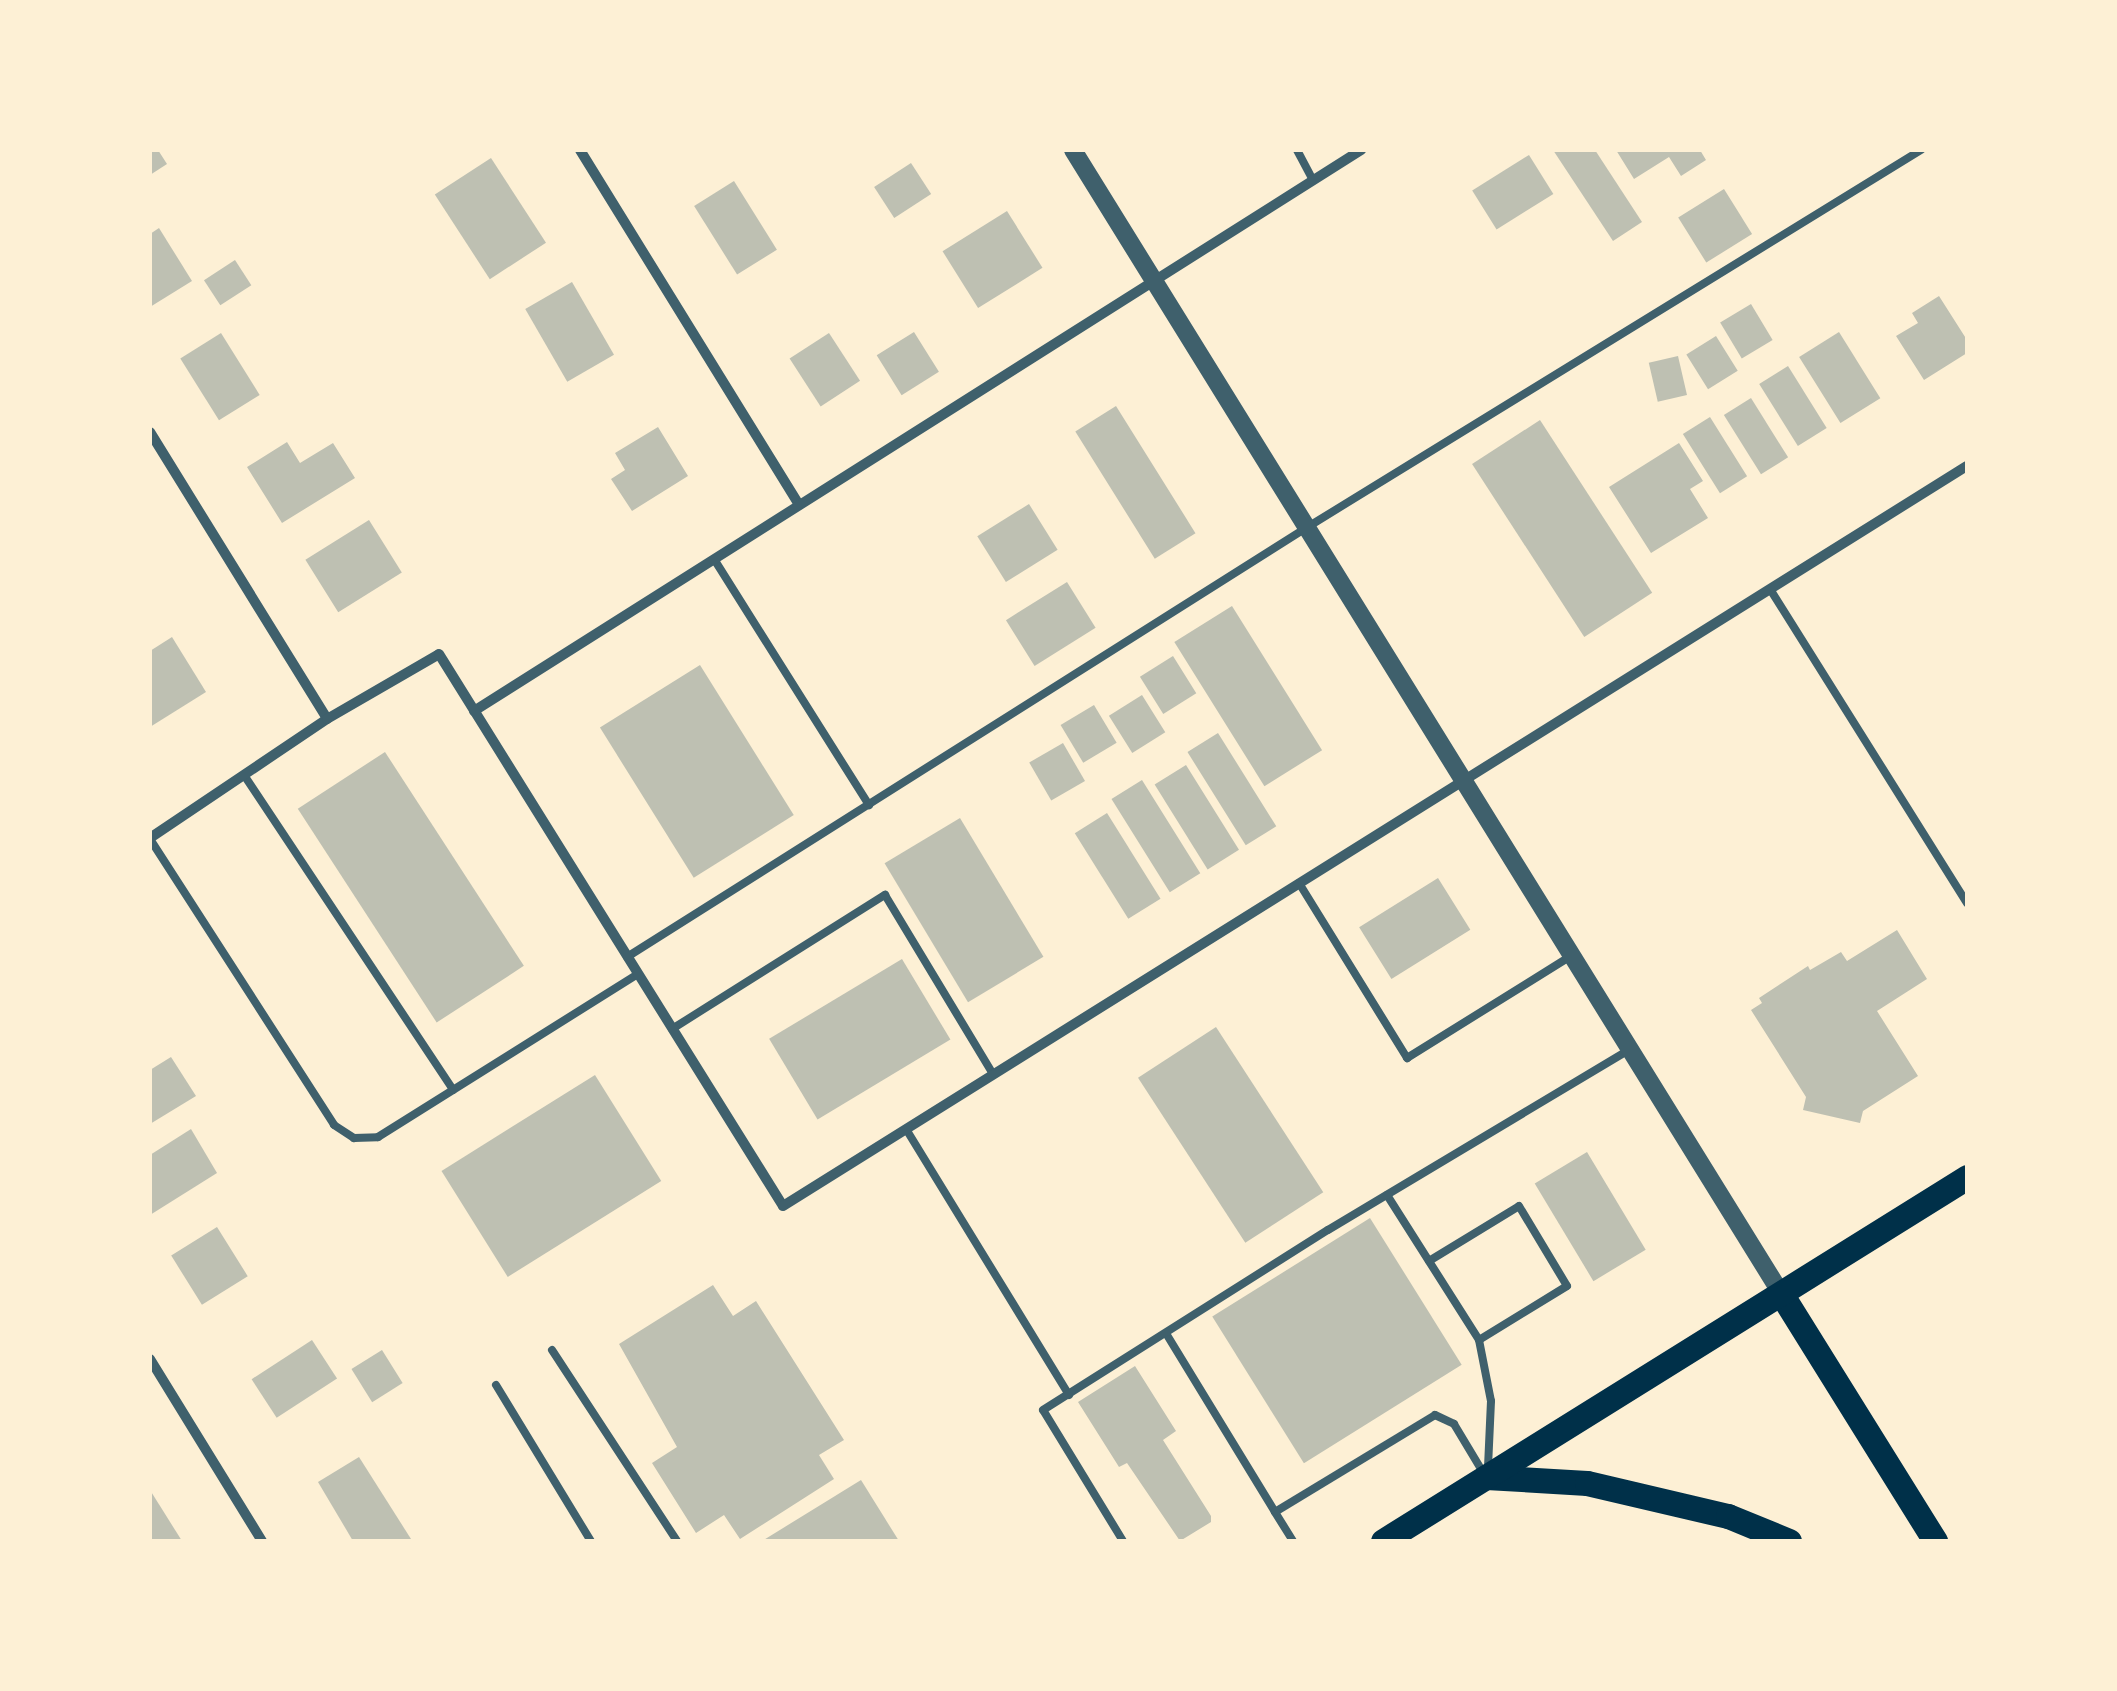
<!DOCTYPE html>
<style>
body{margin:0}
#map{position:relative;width:2117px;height:1691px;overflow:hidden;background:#fdf0d5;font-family:Signika,sans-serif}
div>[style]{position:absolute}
.building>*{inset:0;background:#bec0b2;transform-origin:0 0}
.service>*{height:8px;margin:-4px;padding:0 4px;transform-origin:4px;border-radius:4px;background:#3f606c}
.minor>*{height:10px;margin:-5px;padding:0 5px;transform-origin:5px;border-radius:5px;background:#3f606c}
.tertiary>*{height:18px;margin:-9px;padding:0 9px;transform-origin:9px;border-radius:9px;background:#3f606c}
.primary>*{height:25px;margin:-12.5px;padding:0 12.5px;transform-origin:12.5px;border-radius:12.5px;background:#003049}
span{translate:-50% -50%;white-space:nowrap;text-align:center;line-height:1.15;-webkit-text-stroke:10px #fdf0d5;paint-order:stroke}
.frame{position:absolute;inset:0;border:152px solid #fdf0d5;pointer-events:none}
</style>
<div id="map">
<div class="building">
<div style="clip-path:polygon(150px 150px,158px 150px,167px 164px,150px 175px)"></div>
<div style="clip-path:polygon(1553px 150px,1595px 150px,1642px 222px,1613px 241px)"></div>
<div style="clip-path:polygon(1616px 150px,1700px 150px,1706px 160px,1681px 176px,1669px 157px,1634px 179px)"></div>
<div style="left:1529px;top:155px;width:46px;height:67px;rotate:58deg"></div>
<div style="left:491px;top:158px;width:101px;height:67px;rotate:57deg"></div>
<div style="left:911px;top:163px;width:37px;height:44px;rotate:57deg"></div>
<div style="left:734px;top:181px;width:81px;height:47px;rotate:58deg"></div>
<div style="left:1724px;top:189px;width:53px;height:54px;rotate:58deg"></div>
<div style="left:1007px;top:211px;width:67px;height:76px;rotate:58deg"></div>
<div style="clip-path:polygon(159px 228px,192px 281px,150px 307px,150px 234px)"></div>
<div style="left:235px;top:260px;width:30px;height:37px;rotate:57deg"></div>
<div style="left:572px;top:282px;width:84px;height:54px;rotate:60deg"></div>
<div style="clip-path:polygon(1939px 296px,1967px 340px,1967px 353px,1924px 380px,1896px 336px,1918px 323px,1912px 313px)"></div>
<div style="left:1751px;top:304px;width:42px;height:36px;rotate:59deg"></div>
<div style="left:914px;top:332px;width:47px;height:44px;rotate:58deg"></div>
<div style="left:1839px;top:332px;width:78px;height:47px;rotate:58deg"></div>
<div style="left:221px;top:333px;width:73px;height:48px;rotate:58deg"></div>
<div style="left:829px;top:333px;width:57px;height:47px;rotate:57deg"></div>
<div style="left:1716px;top:336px;width:41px;height:35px;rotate:58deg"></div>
<div style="left:1678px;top:356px;width:40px;height:30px;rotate:77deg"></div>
<div style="left:1788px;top:366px;width:73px;height:34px;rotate:58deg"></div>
<div style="left:1751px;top:398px;width:70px;height:32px;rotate:58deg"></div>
<div style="left:1116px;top:406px;width:150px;height:48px;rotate:58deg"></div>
<div style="left:1710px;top:417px;width:70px;height:32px;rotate:58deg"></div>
<div style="left:1540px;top:420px;width:206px;height:81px;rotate:57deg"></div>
<div style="clip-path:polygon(658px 427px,688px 476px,632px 511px,611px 479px,625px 470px,615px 453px)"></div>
<div style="clip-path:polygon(287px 442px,300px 463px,333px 443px,355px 478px,282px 523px,247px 467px)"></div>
<div style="clip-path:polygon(1679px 443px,1703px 481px,1690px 489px,1708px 518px,1651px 553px,1609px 487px)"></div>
<div style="left:1029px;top:504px;width:54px;height:61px;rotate:58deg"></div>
<div style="left:369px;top:520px;width:62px;height:75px;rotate:58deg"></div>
<div style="left:1067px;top:582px;width:54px;height:72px;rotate:58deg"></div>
<div style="left:1232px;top:606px;width:170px;height:68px;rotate:58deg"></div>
<div style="clip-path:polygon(172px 637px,206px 692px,150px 727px,150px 651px)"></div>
<div style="left:1173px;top:656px;width:44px;height:39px;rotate:58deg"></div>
<div style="left:700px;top:665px;width:177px;height:118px;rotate:58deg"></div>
<div style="left:1142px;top:695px;width:44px;height:39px;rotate:58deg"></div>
<div style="left:1094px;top:705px;width:44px;height:39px;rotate:59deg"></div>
<div style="left:1218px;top:733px;width:110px;height:36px;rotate:58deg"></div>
<div style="left:1063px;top:743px;width:44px;height:39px;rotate:60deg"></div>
<div style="left:385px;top:752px;width:255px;height:104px;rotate:57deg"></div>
<div style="left:1186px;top:765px;width:100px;height:37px;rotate:58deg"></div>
<div style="left:1142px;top:780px;width:110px;height:36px;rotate:58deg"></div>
<div style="left:1107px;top:813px;width:101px;height:38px;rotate:58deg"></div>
<div style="left:960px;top:818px;width:162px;height:88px;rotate:59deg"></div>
<div style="left:1438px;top:878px;width:61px;height:93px;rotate:58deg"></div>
<div style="clip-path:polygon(1897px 930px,1927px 979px,1877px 1011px,1918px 1076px,1863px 1111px,1860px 1123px,1803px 1110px,1806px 1097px,1751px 1010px,1762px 1003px,1759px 998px,1808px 966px,1810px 970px,1841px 952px,1847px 961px)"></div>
<div style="left:902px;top:959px;width:94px;height:155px;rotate:59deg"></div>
<div style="left:1216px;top:1027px;width:197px;height:93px;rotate:57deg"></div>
<div style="clip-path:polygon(171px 1057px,196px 1096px,150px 1124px,150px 1070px)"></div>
<div style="left:595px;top:1075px;width:125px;height:181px;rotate:58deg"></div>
<div style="clip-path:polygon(191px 1129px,217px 1173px,150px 1215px,150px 1155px)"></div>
<div style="left:1587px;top:1152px;width:114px;height:61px;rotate:59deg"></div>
<div style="left:1370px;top:1218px;width:173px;height:186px;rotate:58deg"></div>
<div style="left:217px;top:1227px;width:58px;height:54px;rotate:58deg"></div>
<div style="clip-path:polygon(713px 1285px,733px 1316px,756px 1301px,844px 1440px,819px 1455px,834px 1479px,740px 1539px,724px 1515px,696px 1533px,652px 1463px,677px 1447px,619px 1344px)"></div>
<div style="left:312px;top:1340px;width:46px;height:72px;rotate:57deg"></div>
<div style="left:382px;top:1350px;width:39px;height:36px;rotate:58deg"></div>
<div style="clip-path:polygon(1135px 1366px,1176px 1431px,1163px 1440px,1211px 1516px,1211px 1522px,1180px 1541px,1127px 1463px,1119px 1467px,1078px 1402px)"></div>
<div style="clip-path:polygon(359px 1457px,411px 1539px,407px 1541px,353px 1541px,318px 1482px)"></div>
<div style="clip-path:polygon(861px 1480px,899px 1541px,762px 1541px)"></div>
<div style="clip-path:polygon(150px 1490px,182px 1541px,150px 1541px)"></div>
</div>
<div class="service">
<div style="left:1297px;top:150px;width:34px;rotate:62deg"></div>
<div style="left:714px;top:559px;width:291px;rotate:57.8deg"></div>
<div style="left:1770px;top:589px;width:371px;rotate:57.9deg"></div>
<div style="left:244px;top:775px;width:378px;rotate:56.4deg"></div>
<div style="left:150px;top:839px;width:340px;rotate:57.2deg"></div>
<div style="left:334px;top:1125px;width:24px;rotate:33deg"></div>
<div style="left:354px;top:1138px;width:24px;rotate:-2deg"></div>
<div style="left:378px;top:1137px;width:307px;rotate:-32.1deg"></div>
<div style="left:1299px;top:883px;width:206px;rotate:58.3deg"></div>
<div style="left:1407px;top:1058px;width:193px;rotate:-31.9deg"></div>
<div style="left:627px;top:957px;width:803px;rotate:-32.29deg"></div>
<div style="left:1306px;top:528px;width:722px;rotate:-31.58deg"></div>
<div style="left:672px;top:1029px;width:252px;rotate:-32.2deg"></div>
<div style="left:885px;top:895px;width:209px;rotate:58.9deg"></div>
<div style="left:906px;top:1129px;width:312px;rotate:58.5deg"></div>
<div style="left:1387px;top:1195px;width:172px;rotate:57.6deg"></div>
<div style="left:1479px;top:1340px;width:62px;rotate:78.9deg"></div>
<div style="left:1491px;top:1401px;width:66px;rotate:92.6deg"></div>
<div style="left:1429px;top:1261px;width:105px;rotate:-31.4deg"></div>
<div style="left:1519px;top:1206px;width:93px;rotate:59deg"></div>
<div style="left:1567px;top:1286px;width:103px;rotate:148.5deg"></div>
<div style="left:1167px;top:1335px;width:207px;rotate:58.6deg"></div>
<div style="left:552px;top:1350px;width:228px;rotate:56.8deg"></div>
<div style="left:496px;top:1385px;width:183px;rotate:58.7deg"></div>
<div style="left:1123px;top:1541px;width:153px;rotate:-121.4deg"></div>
<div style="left:1043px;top:1410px;width:337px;rotate:-32.3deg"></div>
<div style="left:1328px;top:1230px;width:352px;rotate:-30.9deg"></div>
<div style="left:1293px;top:1541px;width:34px;rotate:-122deg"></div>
<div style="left:1275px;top:1512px;width:187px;rotate:-31.2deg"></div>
<div style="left:1435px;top:1415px;width:21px;rotate:25deg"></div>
<div style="left:1454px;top:1424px;width:58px;rotate:59deg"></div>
</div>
<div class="minor">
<div style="left:580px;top:150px;width:417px;rotate:58.3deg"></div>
<div style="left:150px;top:432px;width:337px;rotate:58.3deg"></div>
<div style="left:474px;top:711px;width:1050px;rotate:-32.31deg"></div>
<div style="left:150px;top:838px;width:213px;rotate:-33.9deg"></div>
<div style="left:327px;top:719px;width:129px;rotate:-30.1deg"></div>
<div style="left:439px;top:654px;width:650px;rotate:58.07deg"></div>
<div style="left:783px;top:1206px;width:1396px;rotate:-32.01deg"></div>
<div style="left:150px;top:1359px;width:214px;rotate:58.4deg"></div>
</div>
<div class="tertiary">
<div style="left:1073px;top:150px;width:1347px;rotate:58.23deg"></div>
</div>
<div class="primary">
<div style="left:1782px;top:1295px;width:290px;rotate:58.1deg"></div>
<div style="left:1486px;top:1477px;width:101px;rotate:3.4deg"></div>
<div style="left:1587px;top:1483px;width:145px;rotate:13.2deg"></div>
<div style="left:1728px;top:1516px;width:66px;rotate:22.3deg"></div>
<div style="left:1383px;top:1541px;width:688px;rotate:-31.93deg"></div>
</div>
<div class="frame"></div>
</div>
